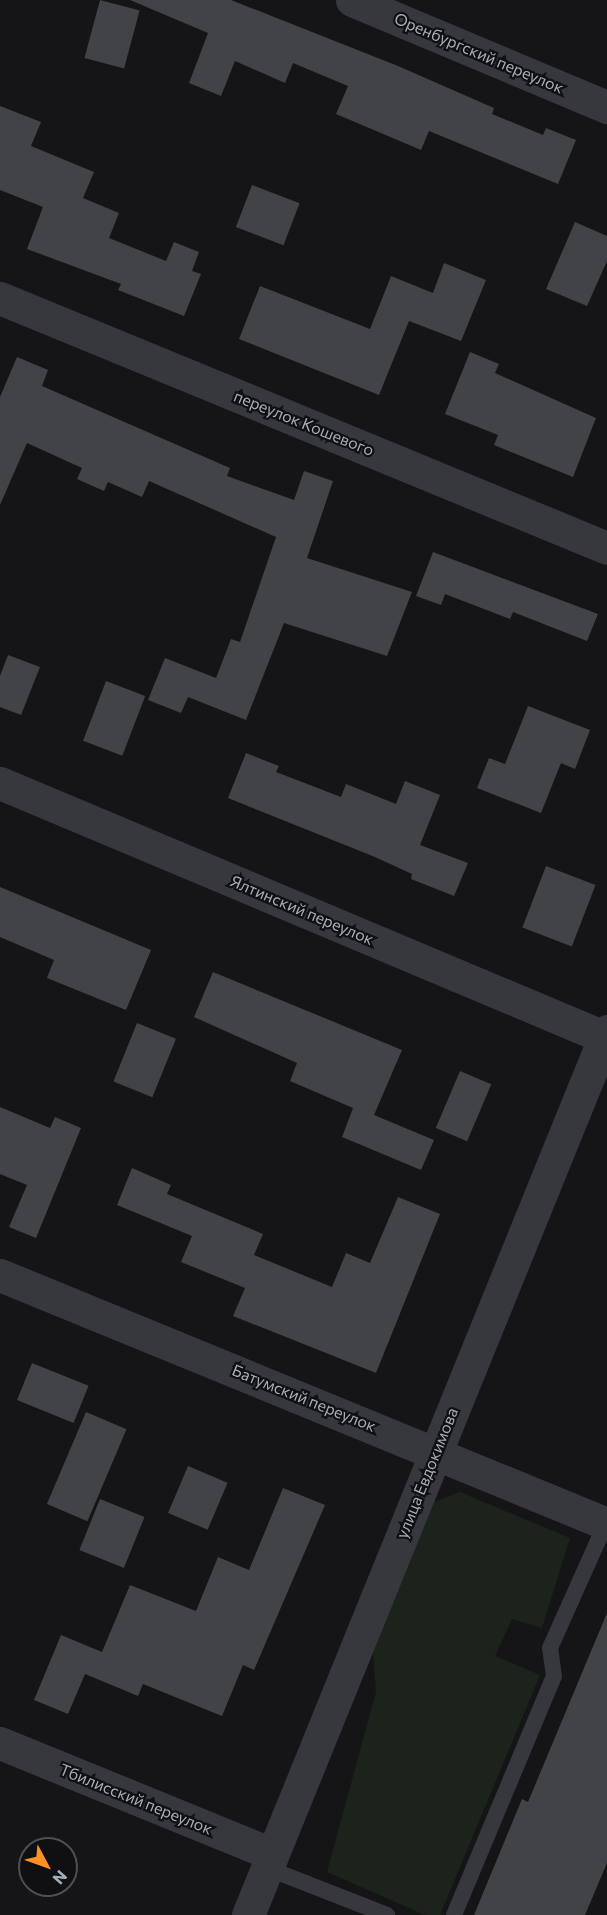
<!DOCTYPE html>
<meta charset="utf-8">
<style>
body{margin:0}
#map{position:relative;width:607px;height:1915px;overflow:hidden;background:#151517;font-family:Commissioner,sans-serif}
div>[style]{position:absolute}
.green>*{inset:0;background:#1b231a}
.building>*{inset:0;background:#414347;transform-origin:0 0}
.service>*{height:16px;margin:-8px;padding:0 8px;transform-origin:8px;border-radius:8px;background:#36383d}
.minor>*{height:33px;margin:-16.5px;padding:0 16.5px;transform-origin:16.5px;border-radius:16.5px;background:#36383d}
.tertiary>*{height:33px;margin:-16.5px;padding:0 16.5px;transform-origin:16.5px;border-radius:16.5px;background:#36383d}
span{translate:-50% -50%;white-space:nowrap;text-align:center;line-height:1.15;-webkit-text-stroke:4.5px #101012;paint-order:stroke}
.street-label{font-size:16px;color:#a5afb9}
.north{position:absolute;left:18px;top:1837px;width:60px;height:60px;box-sizing:border-box;background:#101012;border:2px solid #4c5055;border-radius:50%;rotate:131deg;font-size:16px;font-weight:700;line-height:24px;text-align:center;color:#a5afb9}
.north::after{content:'';display:block;margin:auto;width:21px;height:27px;background:#ff9025;clip-path:polygon(50% 0,100% 100%,50% 72%,0 100%)}
</style>
<div id="map">
<div class="green">
<div style="clip-path:polygon(460px 1492px,570px 1538px,542px 1628px,512px 1619px,495px 1656px,540px 1675px,440px 1915px,425px 1915px,327px 1872px,376px 1692px,372px 1639px,429px 1504px)"></div>
</div>
<div class="building">
<div style="left:100px;top:0;width:41px;height:60px;rotate:15deg"></div>
<div style="clip-path:polygon(130px 0,231px 0,398px 66px,494px 108px,492px 114px,543px 135px,546px 128px,576px 140px,558px 184px,429px 131px,421px 150px,336px 114px,348px 86px,293px 63px,285px 83px,235px 61px,221px 96px,189px 83px,208px 33px)"></div>
<div style="clip-path:polygon(0 106px,41px 122px,31px 146px,94px 172px,83px 198px,119px 213px,109px 238px,166px 261px,174px 242px,199px 252px,192px 271px,201px 274px,184px 316px,118px 290px,121px 284px,27px 249px,43px 207px,0 190px)"></div>
<div style="left:252px;top:185px;width:51px;height:45px;rotate:21deg"></div>
<div style="clip-path:polygon(575px 222px,607px 236px,607px 261px,587px 306px,546px 289px)"></div>
<div style="clip-path:polygon(444px 263px,486px 280px,461px 341px,409px 321px,379px 395px,239px 339px,260px 286px,370px 329px,391px 276px,433px 293px)"></div>
<div style="clip-path:polygon(470px 352px,499px 364px,495px 373px,596px 418px,573px 477px,494px 445px,498px 435px,445px 414px)"></div>
<div style="clip-path:polygon(17px 357px,48px 370px,42px 386px,230px 468px,227px 476px,294px 500px,304px 471px,333px 481px,307px 558px,412px 592px,387px 656px,284px 623px,246px 720px,188px 697px,181px 713px,148px 700px,165px 658px,216px 678px,231px 639px,240px 642px,276px 537px,149px 481px,142px 497px,108px 482px,104px 491px,77px 479px,82px 468px,27px 443px,0 505px,0 397px)"></div>
<div style="clip-path:polygon(433px 552px,598px 614px,587px 641px,513px 612px,510px 619px,445px 594px,441px 605px,416px 596px)"></div>
<div style="clip-path:polygon(8px 655px,40px 667px,21px 715px,0 707px,0 676px)"></div>
<div style="left:106px;top:681px;width:42px;height:64px;rotate:21deg"></div>
<div style="clip-path:polygon(528px 706px,590px 730px,575px 769px,561px 763px,541px 813px,477px 788px,489px 758px,505px 764px)"></div>
<div style="clip-path:polygon(246px 753px,279px 766px,276px 772px,341px 797px,346px 784px,396px 804px,405px 781px,440px 795px,420px 845px,468px 863px,454px 896px,411px 879px,412px 874px,375px 857px,228px 798px)"></div>
<div style="left:546px;top:866px;width:53px;height:66px;rotate:21deg"></div>
<div style="clip-path:polygon(0 887px,151px 950px,126px 1010px,47px 978px,54px 960px,0 937px)"></div>
<div style="clip-path:polygon(213px 972px,402px 1050px,374px 1115px,434px 1140px,421px 1170px,342px 1137px,353px 1108px,290px 1081px,297px 1063px,194px 1017px)"></div>
<div style="left:137px;top:1023px;width:42px;height:63px;rotate:22deg"></div>
<div style="left:460px;top:1071px;width:34px;height:62px;rotate:23deg"></div>
<div style="clip-path:polygon(0 1107px,50px 1128px,55px 1117px,81px 1128px,36px 1238px,9px 1227px,27px 1185px,0 1174px)"></div>
<div style="clip-path:polygon(132px 1168px,171px 1185px,167px 1194px,263px 1234px,254px 1255px,332px 1287px,346px 1253px,370px 1263px,398px 1197px,440px 1214px,376px 1373px,233px 1316px,245px 1288px,181px 1262px,192px 1236px,117px 1205px)"></div>
<div style="left:32px;top:1363px;width:61px;height:40px;rotate:22deg"></div>
<div style="left:86px;top:1412px;width:44px;height:100px;rotate:23deg"></div>
<div style="left:188px;top:1466px;width:43px;height:51px;rotate:23deg"></div>
<div style="clip-path:polygon(283px 1488px,325px 1505px,254px 1670px,243px 1665px,222px 1716px,143px 1684px,138px 1696px,85px 1674px,68px 1714px,34px 1700px,61px 1635px,102px 1652px,130px 1585px,196px 1611px,218px 1557px,249px 1570px)"></div>
<div style="left:100px;top:1499px;width:48px;height:55px;rotate:22deg"></div>
<div style="clip-path:polygon(607px 1613px,607px 1863px,585px 1915px,474px 1915px,522px 1799px,528px 1802px)"></div>
</div>
<div class="service">
<div style="left:267px;top:1868px;width:129px;rotate:21.4deg"></div>
<div style="left:454px;top:1915px;width:259px;rotate:-67.3deg"></div>
<div style="left:554px;top:1676px;width:28px;rotate:-98deg"></div>
<div style="left:550px;top:1648px;width:137px;rotate:-65.9deg"></div>
</div>
<div class="minor">
<div style="left:352px;top:0;width:277px;rotate:22.8deg"></div>
<div style="left:0;top:298px;width:656px;rotate:22.38deg"></div>
<div style="left:0;top:783px;width:655px;rotate:22.81deg"></div>
<div style="left:0;top:1743px;width:294px;rotate:22.2deg"></div>
<div style="left:248px;top:1915px;width:954px;rotate:-67.9deg"></div>
</div>
<div class="tertiary">
<div style="left:0;top:1275px;width:656px;rotate:22.3deg"></div>
</div>
<div class="street-label">
<span style="left:479px;top:53px;rotate:23deg">Оренбургский переулок</span>
<span style="left:304px;top:423px;rotate:22deg">переулок Кошевого</span>
<span style="left:302px;top:910px;rotate:23deg">Ялтинский переулок</span>
<span style="left:304px;top:1398px;rotate:22deg">Батумский переулок</span>
<span style="left:427px;top:1473px;rotate:-68deg">улица Евдокимова</span>
<span style="left:136px;top:1799px;rotate:22deg">Тбилисский переулок</span>
</div>
<div class="north">N</div>
</div>
